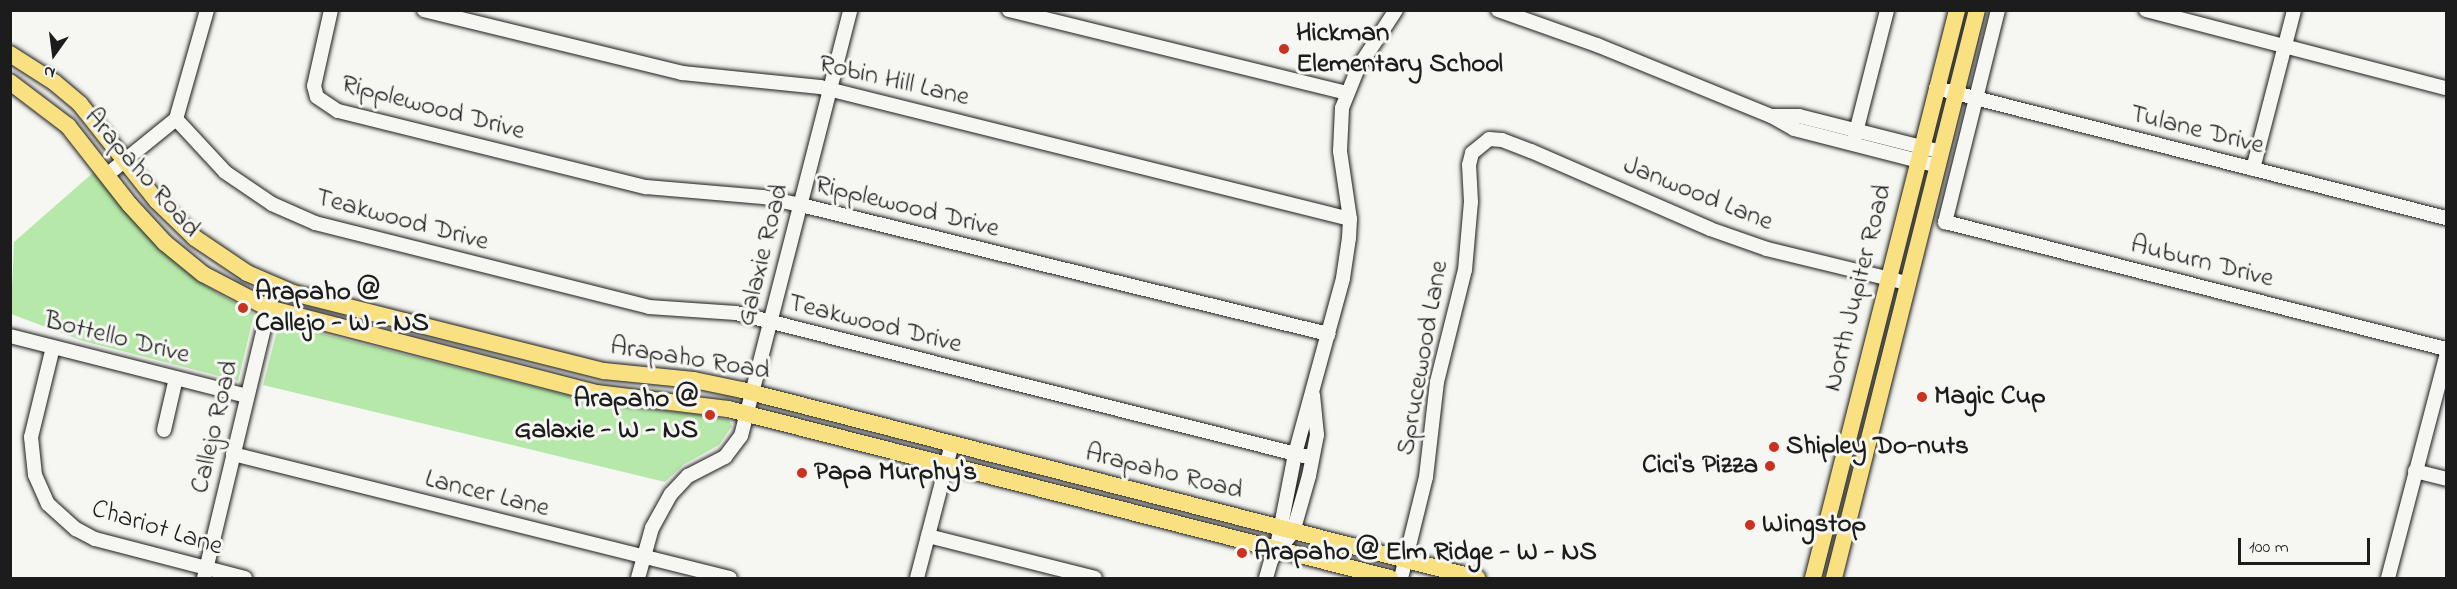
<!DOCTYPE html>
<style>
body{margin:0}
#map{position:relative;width:2457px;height:589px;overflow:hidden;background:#f6f6f2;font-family:"Indie Flower",sans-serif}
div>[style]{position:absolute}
.green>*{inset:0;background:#b6e9a9}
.roads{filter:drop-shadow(0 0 2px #1c1c1c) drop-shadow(0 0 2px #1c1c1c)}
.minor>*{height:14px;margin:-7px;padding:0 7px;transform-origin:7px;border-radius:7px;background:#f6f6f2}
.major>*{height:16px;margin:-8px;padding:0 8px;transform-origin:8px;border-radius:8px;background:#f9e181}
.dots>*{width:16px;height:16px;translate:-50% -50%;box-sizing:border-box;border:3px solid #f6f6f2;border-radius:50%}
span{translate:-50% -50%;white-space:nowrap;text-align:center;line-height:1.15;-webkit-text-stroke:6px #f6f6f2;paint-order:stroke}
.poi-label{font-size:27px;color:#1c1c1c;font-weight:700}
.left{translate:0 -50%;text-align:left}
.right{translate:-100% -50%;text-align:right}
.street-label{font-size:27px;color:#1c1c1c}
.frame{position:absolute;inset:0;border:12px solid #1c1c1c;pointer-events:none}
.north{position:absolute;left:24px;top:24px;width:60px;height:60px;-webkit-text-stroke:4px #f6f6f2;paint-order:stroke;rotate:194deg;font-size:16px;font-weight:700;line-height:24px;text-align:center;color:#1c1c1c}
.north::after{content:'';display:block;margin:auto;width:21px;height:27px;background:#1c1c1c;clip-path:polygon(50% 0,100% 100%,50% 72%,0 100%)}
.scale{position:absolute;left:2238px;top:538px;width:132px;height:27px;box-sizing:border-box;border:3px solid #1c1c1c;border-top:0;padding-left:8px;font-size:18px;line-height:21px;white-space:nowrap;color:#1c1c1c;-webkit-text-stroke:4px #f6f6f2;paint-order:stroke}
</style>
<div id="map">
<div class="green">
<div style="clip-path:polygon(95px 171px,157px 247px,206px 286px,254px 314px,238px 381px,83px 341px,11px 314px,14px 242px)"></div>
<div style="clip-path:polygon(279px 323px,607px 405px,704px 415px,729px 420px,732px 426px,719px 445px,683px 465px,665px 482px,263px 385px)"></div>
</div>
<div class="roads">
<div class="minor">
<div style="left:331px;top:10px;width:78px;rotate:102.6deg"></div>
<div style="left:314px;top:86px;width:11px;rotate:75deg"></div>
<div style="left:317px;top:97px;width:25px;rotate:34deg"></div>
<div style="left:338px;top:111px;width:317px;rotate:13.9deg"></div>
<div style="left:646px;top:187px;width:117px;rotate:4.9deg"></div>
<div style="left:763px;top:197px;width:39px;rotate:12deg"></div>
<div style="left:801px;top:205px;width:543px;rotate:13.75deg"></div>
<div style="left:424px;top:10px;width:266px;rotate:13.7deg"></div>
<div style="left:682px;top:73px;width:139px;rotate:5.8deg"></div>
<div style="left:820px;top:87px;width:546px;rotate:13.99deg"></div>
<div style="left:1009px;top:10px;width:348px;rotate:13.8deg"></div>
<div style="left:1498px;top:10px;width:105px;rotate:19.5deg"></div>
<div style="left:1597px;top:45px;width:188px;rotate:22.2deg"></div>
<div style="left:1771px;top:116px;width:26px;rotate:29deg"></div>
<div style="left:1794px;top:129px;width:149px;rotate:14.4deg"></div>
<div style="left:1998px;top:10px;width:219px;rotate:104deg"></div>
<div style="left:1945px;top:222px;width:517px;rotate:14.22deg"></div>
<div style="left:2146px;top:10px;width:310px;rotate:14.6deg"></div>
<div style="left:1936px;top:88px;width:526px;rotate:14.3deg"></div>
<div style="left:1773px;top:116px;width:26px"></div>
<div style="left:1799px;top:116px;width:146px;rotate:14.2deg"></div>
<div style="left:176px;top:119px;width:72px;rotate:47.2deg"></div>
<div style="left:225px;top:172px;width:57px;rotate:34.2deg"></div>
<div style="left:272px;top:204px;width:47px;rotate:23.8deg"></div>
<div style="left:315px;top:223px;width:344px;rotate:14.1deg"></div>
<div style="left:649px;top:307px;width:87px;rotate:3.9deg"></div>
<div style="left:736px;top:313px;width:594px;rotate:14.13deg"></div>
<div style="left:1855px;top:136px;width:130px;rotate:-75.7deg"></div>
<div style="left:2253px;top:169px;width:164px;rotate:-75.5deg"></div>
<div style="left:108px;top:174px;width:87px;rotate:-39deg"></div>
<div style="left:176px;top:119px;width:113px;rotate:-74.1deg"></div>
<div style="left:10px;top:336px;width:244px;rotate:14.2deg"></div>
<div style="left:53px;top:347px;width:93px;rotate:103.7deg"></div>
<div style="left:31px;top:437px;width:38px;rotate:84deg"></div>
<div style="left:35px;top:475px;width:32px;rotate:66deg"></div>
<div style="left:48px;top:504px;width:38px;rotate:42deg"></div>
<div style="left:76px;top:529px;width:21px;rotate:28deg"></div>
<div style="left:95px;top:539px;width:155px;rotate:14.6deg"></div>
<div style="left:164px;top:430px;width:53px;rotate:-77deg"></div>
<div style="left:233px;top:454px;width:512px;rotate:14.01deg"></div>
<div style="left:2415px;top:471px;width:32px;rotate:14deg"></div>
<div style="left:928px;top:536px;width:172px;rotate:14.1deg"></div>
<div style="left:1276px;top:551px;width:99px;rotate:-78.9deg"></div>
<div style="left:1295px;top:454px;width:182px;rotate:-74.7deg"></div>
<div style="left:1343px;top:278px;width:40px;rotate:-81.5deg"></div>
<div style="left:1349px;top:238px;width:19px;rotate:-87deg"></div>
<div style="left:1350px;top:219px;width:69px;rotate:-98.4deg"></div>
<div style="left:1340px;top:151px;width:43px;rotate:-87.3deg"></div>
<div style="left:1342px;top:108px;width:43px;rotate:-68.2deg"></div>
<div style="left:1358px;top:68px;width:69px;rotate:-56.8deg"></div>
<div style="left:204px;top:578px;width:300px;rotate:-76.5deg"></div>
<div style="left:638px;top:578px;width:52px;rotate:-74.4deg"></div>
<div style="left:652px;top:528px;width:39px;rotate:-61deg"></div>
<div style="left:671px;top:494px;width:25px;rotate:-47deg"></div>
<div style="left:688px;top:476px;width:42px;rotate:-27.2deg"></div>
<div style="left:725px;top:457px;width:26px;rotate:-53deg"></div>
<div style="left:741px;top:436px;width:440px;rotate:-75.6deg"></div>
<div style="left:917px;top:578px;width:138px;rotate:-75.4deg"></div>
<div style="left:1266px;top:578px;width:19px;rotate:-74deg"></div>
<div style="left:1271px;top:560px;width:36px;rotate:-52deg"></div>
<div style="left:1293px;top:532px;width:58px;rotate:-74.1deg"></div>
<div style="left:1309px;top:476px;width:42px;rotate:-79deg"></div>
<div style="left:1317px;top:435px;width:40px;rotate:-95.7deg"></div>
<div style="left:1401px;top:578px;width:104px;rotate:-76.1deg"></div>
<div style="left:1426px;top:477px;width:96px;rotate:-83.4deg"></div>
<div style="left:1437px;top:382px;width:115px;rotate:-76deg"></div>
<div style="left:1465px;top:270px;width:68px;rotate:-85deg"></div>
<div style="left:1471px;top:202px;width:37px;rotate:-93deg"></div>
<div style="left:1469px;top:165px;width:12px;rotate:-76deg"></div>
<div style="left:1472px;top:153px;width:22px;rotate:-39deg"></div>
<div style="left:1489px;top:139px;width:13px;rotate:4deg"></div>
<div style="left:1502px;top:140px;width:31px;rotate:21deg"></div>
<div style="left:1531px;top:151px;width:195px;rotate:23.5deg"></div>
<div style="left:1710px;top:229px;width:60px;rotate:19.3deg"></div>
<div style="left:1767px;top:249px;width:144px;rotate:13.7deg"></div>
<div style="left:2388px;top:578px;width:228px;rotate:-75.3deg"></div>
</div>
<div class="major">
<div style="left:10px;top:54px;width:52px;rotate:32.5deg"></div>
<div style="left:54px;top:82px;width:34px;rotate:40deg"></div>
<div style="left:80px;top:104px;width:124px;rotate:51.6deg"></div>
<div style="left:157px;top:201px;width:53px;rotate:44.2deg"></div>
<div style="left:195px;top:238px;width:63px;rotate:33.9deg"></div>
<div style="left:247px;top:273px;width:50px;rotate:23.5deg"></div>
<div style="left:293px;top:293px;width:321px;rotate:14.1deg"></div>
<div style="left:604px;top:371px;width:90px;rotate:5.7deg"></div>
<div style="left:694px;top:380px;width:49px;rotate:11.8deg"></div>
<div style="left:742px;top:390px;width:759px;rotate:14.35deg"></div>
<div style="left:10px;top:82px;width:73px;rotate:37.2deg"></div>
<div style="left:68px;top:126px;width:100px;rotate:51.9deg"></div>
<div style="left:130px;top:205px;width:52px;rotate:47.4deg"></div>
<div style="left:165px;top:243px;width:49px;rotate:39.2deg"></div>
<div style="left:203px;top:274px;width:73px;rotate:27.6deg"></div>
<div style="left:268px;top:308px;width:339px;rotate:14.5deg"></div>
<div style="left:596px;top:393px;width:133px;rotate:6.9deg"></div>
<div style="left:728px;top:409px;width:683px;rotate:14.32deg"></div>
<div style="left:1813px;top:578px;width:586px;rotate:-75.77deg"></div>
<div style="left:1834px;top:578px;width:586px;rotate:-75.87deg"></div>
</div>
</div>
<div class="dots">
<div style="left:1284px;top:49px;background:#c8321e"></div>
<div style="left:243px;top:308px;background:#c8321e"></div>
<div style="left:1922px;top:397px;background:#c8321e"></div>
<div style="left:710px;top:415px;background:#c8321e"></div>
<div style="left:1774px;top:447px;background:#c8321e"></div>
<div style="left:1770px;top:466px;background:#c8321e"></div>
<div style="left:802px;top:473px;background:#c8321e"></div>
<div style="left:1750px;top:525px;background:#c8321e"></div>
<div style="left:1242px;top:553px;background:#c8321e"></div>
</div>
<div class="poi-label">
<span class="left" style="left:1296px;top:49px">Hickman<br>Elementary School</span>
<span class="left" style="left:255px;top:308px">Arapaho @<br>Callejo - W - NS</span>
<span class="left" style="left:1934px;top:397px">Magic Cup</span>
<span class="right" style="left:698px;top:415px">Arapaho @<br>Galaxie - W - NS</span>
<span class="left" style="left:1786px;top:447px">Shipley Do-nuts</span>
<span class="right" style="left:1758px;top:466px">Cici's Pizza</span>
<span class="left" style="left:814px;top:473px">Papa Murphy's</span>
<span class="left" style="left:1762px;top:525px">Wingstop</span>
<span class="left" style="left:1254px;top:553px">Arapaho @ Elm Ridge - W - NS</span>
</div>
<div class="street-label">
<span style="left:894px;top:81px;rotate:13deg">Robin Hill Lane</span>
<span style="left:433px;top:108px;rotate:15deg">Ripplewood Drive</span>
<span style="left:2197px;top:130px;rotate:14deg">Tulane Drive</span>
<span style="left:142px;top:173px;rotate:49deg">Arapaho Road</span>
<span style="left:1698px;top:194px;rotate:22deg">Janwood Lane</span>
<span style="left:907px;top:207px;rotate:14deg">Ripplewood Drive</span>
<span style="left:402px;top:220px;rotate:15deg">Teakwood Drive</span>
<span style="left:763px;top:255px;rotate:-76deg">Galaxie Road</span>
<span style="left:2202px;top:262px;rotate:14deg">Auburn Drive</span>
<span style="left:1858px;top:288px;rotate:-76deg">North Jupiter Road</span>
<span style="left:875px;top:324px;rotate:14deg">Teakwood Drive</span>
<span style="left:117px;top:338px;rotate:14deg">Bottello Drive</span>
<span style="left:1423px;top:358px;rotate:-80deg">Sprucewood Lane</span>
<span style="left:690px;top:359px;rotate:9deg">Arapaho Road</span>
<span style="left:215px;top:427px;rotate:-77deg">Callejo Road</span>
<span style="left:1164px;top:472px;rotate:14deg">Arapaho Road</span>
<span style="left:487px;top:494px;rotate:14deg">Lancer Lane</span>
<span style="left:157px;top:528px;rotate:17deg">Chariot Lane</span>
</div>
<div class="frame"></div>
<div class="north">N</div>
<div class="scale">100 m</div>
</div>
